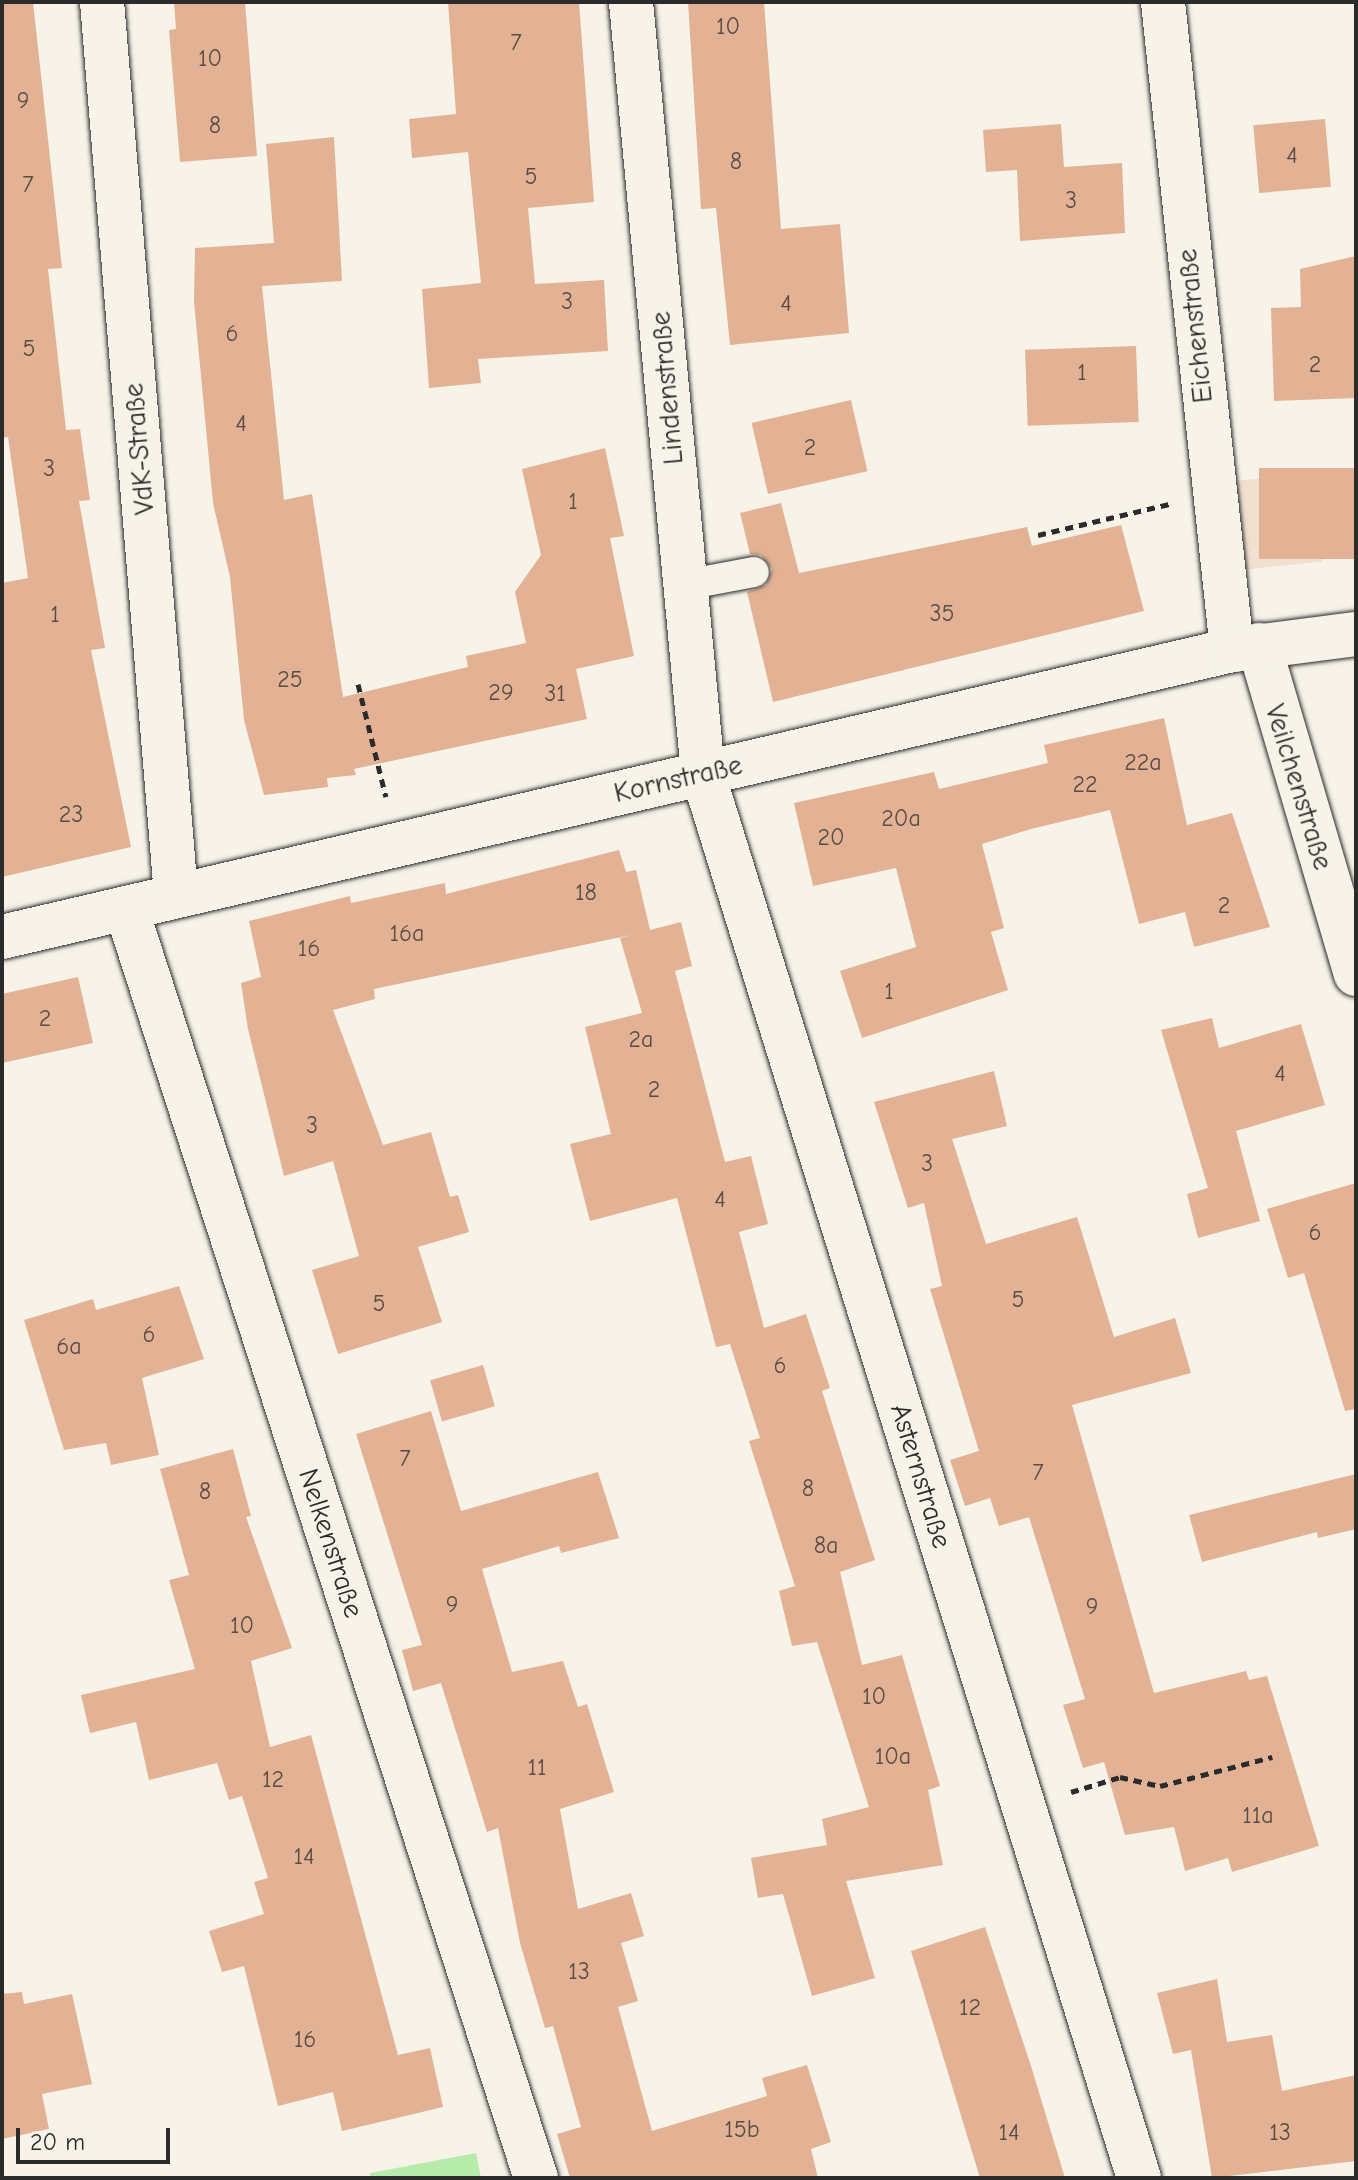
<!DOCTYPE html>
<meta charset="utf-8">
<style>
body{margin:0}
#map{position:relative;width:1358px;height:2180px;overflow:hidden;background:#f7f3e8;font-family:"Comic Neue",sans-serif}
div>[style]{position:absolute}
.built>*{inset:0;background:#f1e0cf;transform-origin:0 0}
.green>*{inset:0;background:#b8ecad}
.building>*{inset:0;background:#e3b294;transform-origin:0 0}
.path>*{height:5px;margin-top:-2.5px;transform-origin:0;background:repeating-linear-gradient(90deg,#2b2b2b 0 8px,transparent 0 14px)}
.roads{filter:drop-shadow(0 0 2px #2b2b2b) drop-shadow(0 0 2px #2b2b2b)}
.lane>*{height:30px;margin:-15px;padding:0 15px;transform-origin:15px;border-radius:15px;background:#f7f3e8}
.street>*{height:44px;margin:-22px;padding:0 22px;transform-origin:22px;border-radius:22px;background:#f7f3e8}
span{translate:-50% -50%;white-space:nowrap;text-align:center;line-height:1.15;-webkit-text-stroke:6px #f7f3e8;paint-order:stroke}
.number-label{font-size:24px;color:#594d45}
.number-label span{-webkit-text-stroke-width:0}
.street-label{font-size:28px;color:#2b2b2b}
.frame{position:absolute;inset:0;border:4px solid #2b2b2b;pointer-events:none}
.scale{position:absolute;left:16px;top:2128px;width:154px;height:36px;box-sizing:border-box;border:4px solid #2b2b2b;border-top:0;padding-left:10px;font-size:24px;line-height:28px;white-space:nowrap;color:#2b2b2b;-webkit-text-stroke:6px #f7f3e8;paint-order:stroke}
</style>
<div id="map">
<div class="built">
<div style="left:1313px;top:473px;width:89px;height:79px;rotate:84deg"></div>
</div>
<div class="green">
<div style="clip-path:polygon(476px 2153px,481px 2178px,371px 2178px,370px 2173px)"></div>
</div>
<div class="building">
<div style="clip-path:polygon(2px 2px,33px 2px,62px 268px,48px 269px,66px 430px,80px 429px,90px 500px,79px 501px,105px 648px,91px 650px,131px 847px,2px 877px,2px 583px,28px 578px,8px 437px,2px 438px)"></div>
<div style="clip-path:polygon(174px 2px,245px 2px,257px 156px,180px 162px,169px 30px,176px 29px)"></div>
<div style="clip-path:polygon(448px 2px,579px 2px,594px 202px,528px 208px,535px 284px,604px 280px,608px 351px,478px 359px,481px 383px,429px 388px,422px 289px,481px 283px,468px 152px,412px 158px,409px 119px,456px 114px)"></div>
<div style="clip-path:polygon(688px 2px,764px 2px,781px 229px,840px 224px,849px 333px,730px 345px,716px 208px,701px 209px)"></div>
<div style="left:1325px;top:119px;width:68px;height:72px;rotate:85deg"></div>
<div style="clip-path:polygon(1061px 124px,1064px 167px,1122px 163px,1125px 233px,1020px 241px,1017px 170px,986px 172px,983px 130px)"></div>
<div style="clip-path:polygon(334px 137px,342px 281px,262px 286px,284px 500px,312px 494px,343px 697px,468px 667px,466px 656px,526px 643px,515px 592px,541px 555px,522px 469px,605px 448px,624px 536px,610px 538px,634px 656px,576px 669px,587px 719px,354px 769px,356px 775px,327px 778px,328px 787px,264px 795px,244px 720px,230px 577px,213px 503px,194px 302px,195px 248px,274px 243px,266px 144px)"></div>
<div style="clip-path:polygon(1356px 256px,1356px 398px,1274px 401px,1271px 308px,1301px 307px,1300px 269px)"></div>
<div style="left:1136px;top:346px;width:76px;height:111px;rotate:88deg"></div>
<div style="left:851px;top:400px;width:73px;height:102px;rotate:77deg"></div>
<div style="left:1356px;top:468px;width:91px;height:97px;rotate:90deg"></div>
<div style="clip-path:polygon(781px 503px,799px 573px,1027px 527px,1032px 546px,1121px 525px,1144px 611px,773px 702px,747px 592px,766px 585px,772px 569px,761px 555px,750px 554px,740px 513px)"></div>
<div style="clip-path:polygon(1164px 718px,1187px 825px,1232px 813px,1270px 927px,1194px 947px,1185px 912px,1139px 924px,1110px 810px,1031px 829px,982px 844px,1004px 928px,991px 932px,1008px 990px,862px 1038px,840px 971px,916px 947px,896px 868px,813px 886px,794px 803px,934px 772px,939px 789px,1048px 763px,1044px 745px)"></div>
<div style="clip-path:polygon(619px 850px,626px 872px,636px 870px,650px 930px,681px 922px,692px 966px,675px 971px,725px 1162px,751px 1156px,768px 1224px,739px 1232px,764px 1328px,806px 1314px,830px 1388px,822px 1391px,875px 1560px,840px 1572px,862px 1665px,902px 1655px,940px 1786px,928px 1790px,943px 1865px,846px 1881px,875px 1978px,812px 1996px,783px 1894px,758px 1898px,751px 1858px,827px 1845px,822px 1819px,869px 1807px,817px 1642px,792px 1646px,779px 1591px,795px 1586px,749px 1441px,760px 1438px,730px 1344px,716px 1347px,677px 1198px,590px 1221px,570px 1144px,611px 1134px,585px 1027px,642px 1013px,620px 938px,631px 935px,374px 989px,375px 999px,333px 1010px,383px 1145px,431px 1132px,450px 1197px,458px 1195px,469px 1232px,418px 1247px,442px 1322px,338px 1354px,312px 1270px,359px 1256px,333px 1161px,284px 1176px,248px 1029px,241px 983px,261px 977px,249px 921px,350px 896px,351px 903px,445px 883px,446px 894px)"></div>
<div style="clip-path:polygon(78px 977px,93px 1043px,2px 1063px,2px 994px)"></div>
<div style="clip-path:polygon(1212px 1018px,1219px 1048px,1301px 1024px,1325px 1105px,1236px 1131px,1260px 1221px,1198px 1238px,1187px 1194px,1208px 1188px,1161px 1030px)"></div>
<div style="clip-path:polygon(994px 1071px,1007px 1126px,952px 1139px,986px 1244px,1077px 1217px,1114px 1337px,1175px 1318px,1191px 1373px,1072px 1405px,1154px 1693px,1246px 1671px,1249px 1680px,1267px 1676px,1319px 1846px,1232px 1872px,1228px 1858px,1185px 1871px,1174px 1827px,1125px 1835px,1104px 1762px,1083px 1768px,1063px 1705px,1085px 1699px,1029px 1517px,999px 1526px,990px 1498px,965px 1506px,950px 1460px,979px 1451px,930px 1289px,942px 1286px,924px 1203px,908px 1208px,874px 1102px)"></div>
<div style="clip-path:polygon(1356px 1183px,1356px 1409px,1345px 1411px,1304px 1273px,1288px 1278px,1267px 1209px)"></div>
<div style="clip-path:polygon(179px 1286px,204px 1359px,142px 1378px,159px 1455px,111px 1465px,106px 1443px,64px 1450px,24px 1320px,93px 1299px,96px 1310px)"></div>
<div style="left:483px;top:1365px;width:43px;height:55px;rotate:74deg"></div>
<div style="clip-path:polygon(431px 1411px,461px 1511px,598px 1472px,619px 1538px,561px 1553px,559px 1546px,482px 1569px,512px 1672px,563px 1661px,578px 1707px,587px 1704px,614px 1792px,560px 1809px,578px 1909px,631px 1893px,644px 1936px,621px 1943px,638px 2001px,618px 2007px,652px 2131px,767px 2096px,762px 2078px,807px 2065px,831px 2142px,811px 2149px,818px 2178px,570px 2178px,557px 2134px,581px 2127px,553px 2026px,545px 2028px,520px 1943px,498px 1828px,487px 1832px,441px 1683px,413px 1691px,402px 1650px,422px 1645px,356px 1434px)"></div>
<div style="clip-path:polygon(233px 1449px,251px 1516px,246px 1517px,292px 1648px,251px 1661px,270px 1747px,311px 1735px,398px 2055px,430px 2048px,443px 2107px,342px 2131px,333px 2092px,278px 2106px,244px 1966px,222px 1972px,209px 1931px,264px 1914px,254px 1882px,268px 1878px,242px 1796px,229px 1800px,217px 1763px,149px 1780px,136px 1722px,90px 1733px,81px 1695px,195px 1669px,169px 1580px,189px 1575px,160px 1469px)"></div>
<div style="clip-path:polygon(1356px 1474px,1356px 1529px,1318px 1538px,1317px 1532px,1202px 1562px,1189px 1515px)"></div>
<div style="clip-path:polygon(985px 1927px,1031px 2066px,1065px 2178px,980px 2178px,911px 1951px)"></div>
<div style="clip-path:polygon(1217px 1979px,1227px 2042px,1272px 2035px,1282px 2091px,1356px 2075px,1356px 2161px,1212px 2178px,1191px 2050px,1173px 2054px,1157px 1993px)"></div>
<div style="clip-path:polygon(22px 1992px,24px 2004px,72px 1994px,92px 2084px,42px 2094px,49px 2129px,2px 2139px,2px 1994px)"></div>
</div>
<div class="path">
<div style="left:1038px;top:535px;width:135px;rotate:-13.3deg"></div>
<div style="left:358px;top:684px;width:116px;rotate:76.1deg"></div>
<div style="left:1071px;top:1792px;width:51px;rotate:-17deg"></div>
<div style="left:1120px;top:1777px;width:41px;rotate:12.7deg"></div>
<div style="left:1160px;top:1786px;width:116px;rotate:-14.5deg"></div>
</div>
<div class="roads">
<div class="lane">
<div style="left:685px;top:585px;width:70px;rotate:-10.7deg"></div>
</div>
<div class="street">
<div style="left:102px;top:2px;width:896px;rotate:85.26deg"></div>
<div style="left:631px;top:2px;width:775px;rotate:84.67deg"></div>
<div style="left:703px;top:774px;width:1470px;rotate:72.75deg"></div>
<div style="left:1163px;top:2px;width:652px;rotate:83.92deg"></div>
<div style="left:1259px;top:645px;width:343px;rotate:73.6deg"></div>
<div style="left:126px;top:908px;width:1335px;rotate:72.11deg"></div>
<div style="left:2px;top:937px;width:1263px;rotate:-13.13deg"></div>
<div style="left:1232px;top:650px;width:125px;rotate:-7.4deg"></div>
</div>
</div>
<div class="number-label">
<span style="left:728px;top:27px">10</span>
<span style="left:516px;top:43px">7</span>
<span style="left:210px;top:59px">10</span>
<span style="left:23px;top:101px">9</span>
<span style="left:215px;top:126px">8</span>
<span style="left:1292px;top:156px">4</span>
<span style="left:736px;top:162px">8</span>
<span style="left:531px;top:177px">5</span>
<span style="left:28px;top:185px">7</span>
<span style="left:1071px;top:201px">3</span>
<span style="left:567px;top:302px">3</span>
<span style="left:786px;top:304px">4</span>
<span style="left:232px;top:334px">6</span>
<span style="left:29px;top:349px">5</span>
<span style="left:1315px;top:365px">2</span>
<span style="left:1082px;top:373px">1</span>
<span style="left:241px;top:424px">4</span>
<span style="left:810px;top:448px">2</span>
<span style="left:49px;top:469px">3</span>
<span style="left:573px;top:502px">1</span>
<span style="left:942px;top:614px">35</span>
<span style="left:55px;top:615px">1</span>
<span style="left:290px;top:680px">25</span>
<span style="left:501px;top:693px">29</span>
<span style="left:555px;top:694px">31</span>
<span style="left:1143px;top:763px">22a</span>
<span style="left:1085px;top:785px">22</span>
<span style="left:71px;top:815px">23</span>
<span style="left:901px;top:819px">20a</span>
<span style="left:831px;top:838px">20</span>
<span style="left:586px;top:893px">18</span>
<span style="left:1224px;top:906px">2</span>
<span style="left:407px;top:934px">16a</span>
<span style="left:309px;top:949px">16</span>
<span style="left:889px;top:992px">1</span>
<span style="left:45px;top:1019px">2</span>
<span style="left:641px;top:1040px">2a</span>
<span style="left:1280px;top:1074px">4</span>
<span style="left:654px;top:1090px">2</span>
<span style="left:312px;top:1126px">3</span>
<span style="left:927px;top:1164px">3</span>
<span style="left:720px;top:1200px">4</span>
<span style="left:1315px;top:1233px">6</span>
<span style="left:1018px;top:1300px">5</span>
<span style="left:379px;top:1304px">5</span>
<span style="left:149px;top:1335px">6</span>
<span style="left:69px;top:1347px">6a</span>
<span style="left:780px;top:1366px">6</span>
<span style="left:405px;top:1459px">7</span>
<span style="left:1038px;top:1473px">7</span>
<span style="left:808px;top:1489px">8</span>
<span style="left:205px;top:1492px">8</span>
<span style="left:826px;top:1546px">8a</span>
<span style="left:452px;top:1605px">9</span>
<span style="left:1092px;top:1607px">9</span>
<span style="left:242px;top:1626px">10</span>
<span style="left:874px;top:1697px">10</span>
<span style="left:893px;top:1757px">10a</span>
<span style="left:537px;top:1768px">11</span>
<span style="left:273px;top:1780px">12</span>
<span style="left:1258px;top:1816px">11a</span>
<span style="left:304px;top:1857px">14</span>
<span style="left:579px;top:1972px">13</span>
<span style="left:970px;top:2008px">12</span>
<span style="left:305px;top:2040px">16</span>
<span style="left:742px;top:2130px">15b</span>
<span style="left:1009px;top:2133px">14</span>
<span style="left:1280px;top:2133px">13</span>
</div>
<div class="street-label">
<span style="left:1195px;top:326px;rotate:-96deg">Eichenstraße</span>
<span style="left:667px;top:388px;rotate:-95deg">Lindenstraße</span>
<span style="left:139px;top:449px;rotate:-95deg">VdK-Straße</span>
<span style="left:678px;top:779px;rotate:-13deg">Kornstraße</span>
<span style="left:1299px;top:787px;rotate:73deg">Veilchenstraße</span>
<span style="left:921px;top:1476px;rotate:73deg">Asternstraße</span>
<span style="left:331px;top:1543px;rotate:72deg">Nelkenstraße</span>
</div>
<div class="frame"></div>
<div class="scale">20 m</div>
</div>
